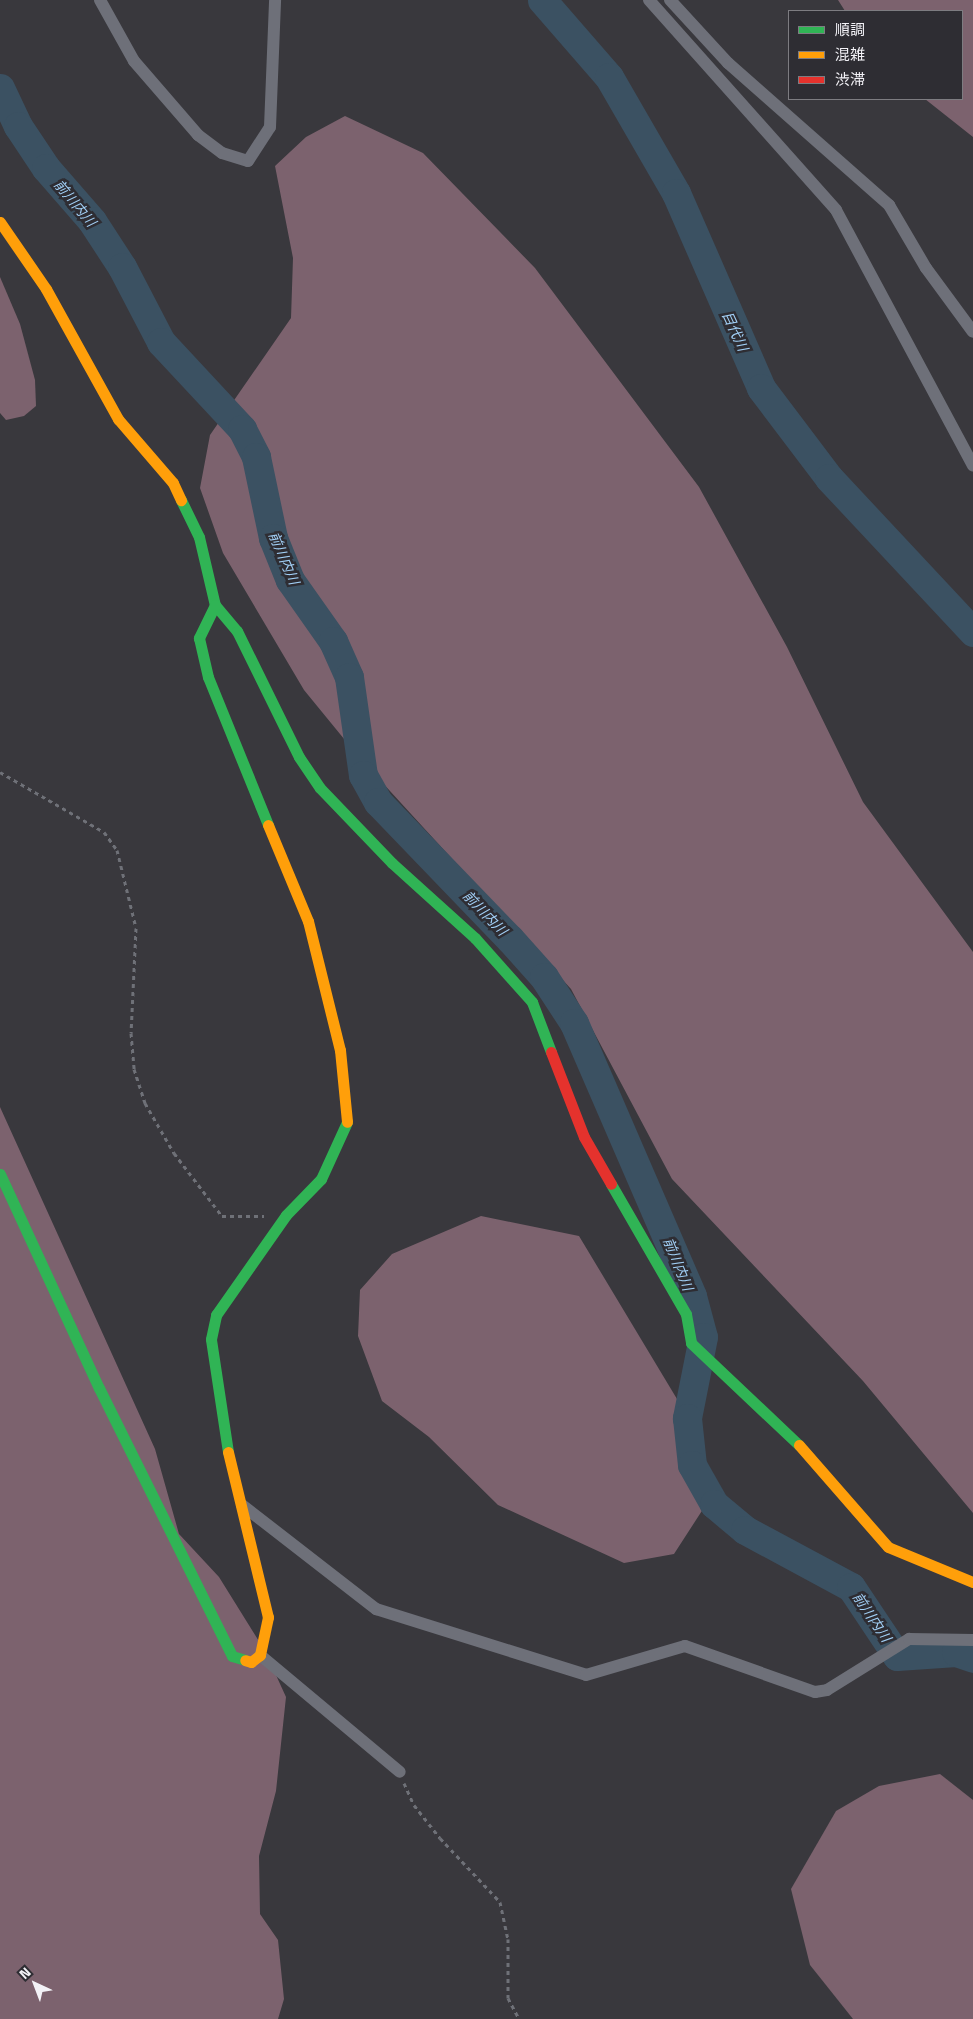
<!DOCTYPE html>
<meta charset="utf-8">
<style>
body{margin:0}
#map{position:relative;width:973px;height:2019px;overflow:hidden;background:#39383d;font-family:"Titillium Web","Noto Sans JP",sans-serif}
div>[style]{position:absolute}
.forest>*{inset:0;background:#7c626e}
.river>*{height:29px;margin:-14.5px;padding:0 14.5px;transform-origin:14.5px;border-radius:14.5px;background:#3b5162}
.path>*{height:3px;margin-top:-1.5px;transform-origin:0;background:repeating-linear-gradient(90deg,#6f7178 0 4px,transparent 0 8px)}
.street>*{height:12px;margin:-6px;padding:0 6px;transform-origin:6px;border-radius:6px;background:#6e7079}
.fast>*{height:11px;margin:-5.5px;padding:0 5.5px;transform-origin:5.5px;border-radius:5.5px;background:#30b455}
.slow>*{height:11px;margin:-5.5px;padding:0 5.5px;transform-origin:5.5px;border-radius:5.5px;background:#ff9f0a}
.jam>*{height:11px;margin:-5.5px;padding:0 5.5px;transform-origin:5.5px;border-radius:5.5px;background:#e5322d}
span{translate:-50% -50%;white-space:nowrap;text-align:center;line-height:1.15;-webkit-text-stroke:5px #2e2d33;paint-order:stroke}
.water-label{font-size:14px;color:#a2d0f7;font-style:italic}
.legend{position:absolute;left:788px;top:10px;width:175px;height:90px;box-sizing:border-box;background:#2e2d33;border:1px solid #7d7c81;margin:0;padding:6px 9px;list-style:none;font-size:15px;color:#f3f2f7}
.legend li{display:flex;align-items:center;gap:10px;height:25px}
.legend b{width:25px;border:1px solid #7d7c81}
.north{position:absolute;left:10px;top:1959px;width:50px;height:50px;-webkit-text-stroke:4px #2e2d33;paint-order:stroke;rotate:317deg;font-size:14px;font-weight:700;line-height:20px;text-align:center;color:#f3f2f7}
.north::after{content:'';display:block;margin:auto;width:18px;height:22px;background:#f3f2f7;clip-path:polygon(50% 0,100% 100%,50% 72%,0 100%)}
</style>
<div id="map">
<div class="forest">
<div style="clip-path:polygon(838px 0,973px 0,973px 137px,925px 99px,962px 99px,962px 11px,845px 11px)"></div>
<div style="clip-path:polygon(345px 116px,423px 153px,535px 268px,699px 487px,787px 647px,863px 802px,973px 952px,973px 1513px,863px 1381px,672px 1179px,571px 989px,358px 756px,304px 690px,223px 553px,200px 488px,210px 435px,291px 318px,293px 258px,275px 166px,306px 137px)"></div>
<div style="clip-path:polygon(0 277px,20px 324px,35px 380px,36px 406px,24px 416px,6px 420px,0 413px)"></div>
<div style="clip-path:polygon(0 1107px,155px 1449px,179px 1534px,219px 1577px,265px 1651px,286px 1697px,276px 1791px,259px 1856px,260px 1914px,278px 1940px,284px 1999px,278px 2019px,0 2019px)"></div>
<div style="clip-path:polygon(481px 1216px,579px 1236px,677px 1399px,707px 1503px,674px 1554px,624px 1563px,498px 1505px,429px 1437px,382px 1401px,358px 1336px,360px 1290px,392px 1254px)"></div>
<div style="clip-path:polygon(940px 1774px,973px 1800px,973px 2019px,853px 2019px,810px 1965px,791px 1889px,836px 1811px,879px 1786px)"></div>
</div>
<div class="river">
<div style="left:542px;top:0;width:102px;rotate:49deg"></div>
<div style="left:609px;top:77px;width:134px;rotate:60deg"></div>
<div style="left:676px;top:193px;width:213px;rotate:66.4deg"></div>
<div style="left:761px;top:388px;width:113px;rotate:52.9deg"></div>
<div style="left:829px;top:478px;width:211px;rotate:46.9deg"></div>
<div style="left:0;top:88px;width:42px;rotate:64.7deg"></div>
<div style="left:18px;top:126px;width:50px;rotate:56.3deg"></div>
<div style="left:46px;top:168px;width:70px;rotate:49deg"></div>
<div style="left:92px;top:221px;width:55px;rotate:56.9deg"></div>
<div style="left:122px;top:267px;width:85px;rotate:62.5deg"></div>
<div style="left:161px;top:342px;width:119px;rotate:47deg"></div>
<div style="left:242px;top:429px;width:31px;rotate:63deg"></div>
<div style="left:256px;top:457px;width:83px;rotate:78.1deg"></div>
<div style="left:273px;top:538px;width:45px;rotate:68deg"></div>
<div style="left:290px;top:580px;width:75px;rotate:54.8deg"></div>
<div style="left:333px;top:641px;width:39px;rotate:66deg"></div>
<div style="left:349px;top:677px;width:99px;rotate:81.9deg"></div>
<div style="left:363px;top:775px;width:31px;rotate:61deg"></div>
<div style="left:378px;top:802px;width:190px;rotate:46.1deg"></div>
<div style="left:510px;top:939px;width:51px;rotate:48.2deg"></div>
<div style="left:544px;top:977px;width:55px;rotate:56.9deg"></div>
<div style="left:574px;top:1023px;width:297px;rotate:66.6deg"></div>
<div style="left:692px;top:1296px;width:42px;rotate:75deg"></div>
<div style="left:703px;top:1337px;width:83px;rotate:101.2deg"></div>
<div style="left:687px;top:1418px;width:47px;rotate:83.9deg"></div>
<div style="left:692px;top:1465px;width:45px;rotate:60.6deg"></div>
<div style="left:714px;top:1504px;width:40px;rotate:40deg"></div>
<div style="left:745px;top:1530px;width:120px;rotate:28.3deg"></div>
<div style="left:851px;top:1587px;width:83px;rotate:56.3deg"></div>
<div style="left:897px;top:1656px;width:59px;rotate:-3.9deg"></div>
<div style="left:956px;top:1652px;width:18px;rotate:19deg"></div>
</div>
<div class="path">
<div style="left:0;top:772px;width:120px;rotate:30deg"></div>
<div style="left:104px;top:832px;width:22px;rotate:54deg"></div>
<div style="left:117px;top:850px;width:80px;rotate:76.3deg"></div>
<div style="left:136px;top:928px;width:105px;rotate:92.7deg"></div>
<div style="left:131px;top:1033px;width:36px;rotate:85deg"></div>
<div style="left:134px;top:1069px;width:36px;rotate:72deg"></div>
<div style="left:145px;top:1103px;width:58px;rotate:59.9deg"></div>
<div style="left:174px;top:1153px;width:79px;rotate:52.7deg"></div>
<div style="left:222px;top:1216px;width:42px"></div>
<div style="left:404px;top:1783px;width:24px;rotate:66deg"></div>
<div style="left:414px;top:1805px;width:42px;rotate:51.8deg"></div>
<div style="left:440px;top:1838px;width:88px;rotate:46.8deg"></div>
<div style="left:500px;top:1902px;width:38px;rotate:78deg"></div>
<div style="left:508px;top:1939px;width:59px;rotate:90deg"></div>
<div style="left:508px;top:1998px;width:24px;rotate:62deg"></div>
</div>
<div class="street">
<div style="left:100px;top:0;width:70px;rotate:60.9deg"></div>
<div style="left:134px;top:61px;width:98px;rotate:49.1deg"></div>
<div style="left:198px;top:135px;width:30px;rotate:37deg"></div>
<div style="left:222px;top:153px;width:27px;rotate:17deg"></div>
<div style="left:248px;top:161px;width:40px;rotate:-57.1deg"></div>
<div style="left:270px;top:127px;width:127px;rotate:-87.7deg"></div>
<div style="left:649px;top:0;width:281px;rotate:48.3deg"></div>
<div style="left:836px;top:210px;width:290px;rotate:61.8deg"></div>
<div style="left:670px;top:0;width:86px;rotate:47.4deg"></div>
<div style="left:728px;top:63px;width:215px;rotate:41.4deg"></div>
<div style="left:889px;top:205px;width:73px;rotate:59.6deg"></div>
<div style="left:926px;top:268px;width:79px;rotate:53.7deg"></div>
<div style="left:242px;top:1505px;width:170px;rotate:37.8deg"></div>
<div style="left:376px;top:1609px;width:220px;rotate:17.4deg"></div>
<div style="left:586px;top:1675px;width:103px;rotate:-16.3deg"></div>
<div style="left:685px;top:1646px;width:138px;rotate:19.5deg"></div>
<div style="left:815px;top:1692px;width:12px;rotate:-9deg"></div>
<div style="left:827px;top:1690px;width:97px;rotate:-31.9deg"></div>
<div style="left:909px;top:1639px;width:64px;rotate:0.9deg"></div>
<div style="left:260px;top:1655px;width:182px;rotate:39.9deg"></div>
</div>
<div class="fast">
<div style="left:181px;top:500px;width:41px;rotate:64.1deg"></div>
<div style="left:199px;top:537px;width:70px;rotate:76.8deg"></div>
<div style="left:215px;top:605px;width:34px;rotate:50deg"></div>
<div style="left:237px;top:631px;width:140px;rotate:63.8deg"></div>
<div style="left:299px;top:757px;width:37px;rotate:56deg"></div>
<div style="left:320px;top:788px;width:104px;rotate:46.2deg"></div>
<div style="left:392px;top:863px;width:112px;rotate:42.1deg"></div>
<div style="left:475px;top:938px;width:86px;rotate:48.3deg"></div>
<div style="left:532px;top:1002px;width:53px;rotate:69.2deg"></div>
<div style="left:215px;top:605px;width:37px;rotate:116deg"></div>
<div style="left:199px;top:638px;width:40px;rotate:77deg"></div>
<div style="left:208px;top:677px;width:160px;rotate:67.9deg"></div>
<div style="left:0;top:1174px;width:236px;rotate:65.2deg"></div>
<div style="left:99px;top:1388px;width:299px;rotate:63.6deg"></div>
<div style="left:232px;top:1656px;width:14px;rotate:17deg"></div>
<div style="left:611px;top:1184px;width:150px;rotate:60deg"></div>
<div style="left:686px;top:1314px;width:29px;rotate:80deg"></div>
<div style="left:691px;top:1343px;width:149px;rotate:43.4deg"></div>
<div style="left:228px;top:1452px;width:114px;rotate:-98.6deg"></div>
<div style="left:211px;top:1339px;width:25px;rotate:-78deg"></div>
<div style="left:216px;top:1315px;width:122px;rotate:-55deg"></div>
<div style="left:286px;top:1215px;width:50px;rotate:-45.8deg"></div>
<div style="left:321px;top:1179px;width:63px;rotate:-65.5deg"></div>
</div>
<div class="slow">
<div style="left:0;top:222px;width:81px;rotate:55.5deg"></div>
<div style="left:46px;top:289px;width:149px;rotate:61deg"></div>
<div style="left:118px;top:419px;width:84px;rotate:49.3deg"></div>
<div style="left:173px;top:483px;width:19px;rotate:65deg"></div>
<div style="left:268px;top:825px;width:104px;rotate:67.4deg"></div>
<div style="left:308px;top:921px;width:133px;rotate:76.1deg"></div>
<div style="left:340px;top:1050px;width:72px;rotate:84.4deg"></div>
<div style="left:799px;top:1445px;width:135px;rotate:48.9deg"></div>
<div style="left:888px;top:1547px;width:92px;rotate:22.4deg"></div>
<div style="left:228px;top:1452px;width:170px;rotate:76.4deg"></div>
<div style="left:268px;top:1617px;width:39px;rotate:102deg"></div>
<div style="left:260px;top:1655px;width:11px;rotate:142deg"></div>
<div style="left:251px;top:1662px;width:6px;rotate:-162deg"></div>
</div>
<div class="jam">
<div style="left:551px;top:1052px;width:91px;rotate:68.8deg"></div>
<div style="left:584px;top:1137px;width:54px;rotate:60.1deg"></div>
</div>
<div class="water-label">
<span style="left:75px;top:203px;rotate:50deg">前川内川</span>
<span style="left:735px;top:331px;rotate:65deg">目代川</span>
<span style="left:284px;top:558px;rotate:67deg">前川内川</span>
<span style="left:485px;top:913px;rotate:46deg">前川内川</span>
<span style="left:678px;top:1264px;rotate:68deg">前川内川</span>
<span style="left:872px;top:1617px;rotate:56deg">前川内川</span>
</div>
<ul class="legend">
<li><b style="height:6px;background:#30b455"></b>順調</li>
<li><b style="height:6px;background:#ff9f0a"></b>混雑</li>
<li><b style="height:6px;background:#e5322d"></b>渋滞</li>
</ul>
<div class="north">N</div>
</div>
